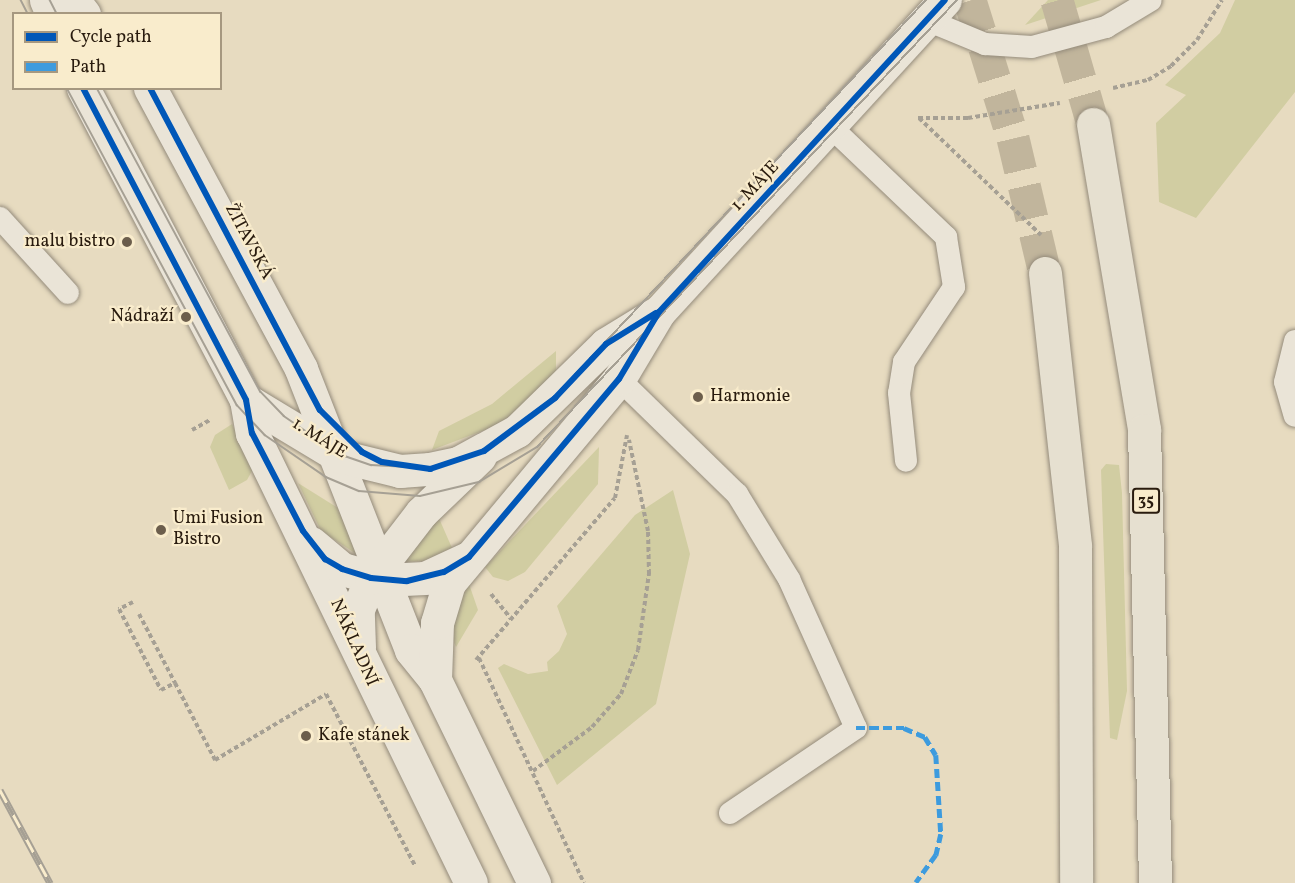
<!DOCTYPE html>
<meta charset="utf-8">
<style>
body{margin:0}
#map{position:relative;width:1295px;height:883px;overflow:hidden;background:#e7dbc0;font-family:Vollkorn,serif}
div>[style]{position:absolute}
.green>*{inset:0;background:#d1cda2}
.highway-tunnel>*{height:33px;margin-top:-16.5px;transform-origin:0;background:repeating-linear-gradient(90deg,#c1b59c 0 33px,transparent 0 49px)}
.path>*{height:4px;margin-top:-2px;transform-origin:0;background:repeating-linear-gradient(90deg,#a6a094 0 4.5px,transparent 0 7.5px)}
.roads{filter:drop-shadow(0 0 2px #948b7b) drop-shadow(0 0 2px #948b7b)}
.lane>*{height:22px;margin:-11px;padding:0 11px;transform-origin:11px;border-radius:11px;background:#eae4d7}
.street>*{height:33px;margin:-16.5px;padding:0 16.5px;transform-origin:16.5px;border-radius:16.5px;background:#eae4d7}
.highway>*{height:33px;margin:-16.5px;padding:0 16.5px;transform-origin:16.5px;border-radius:16.5px;background:#e6e0d0}
.tram>*{height:1.5px;margin:-0.75px;padding:0 0.75px;transform-origin:0.75px;border-radius:0.75px;background:#a6a094}
.rail>*{height:7px;margin-top:-3.5px;transform-origin:0;background:repeating-linear-gradient(90deg,#f9eccc 0 14px,#a6a094 0 28px);box-sizing:border-box;border-block:2px solid #a6a094}
.quiet>*{height:4.5px;margin-top:-2.25px;transform-origin:0;background:repeating-linear-gradient(90deg,#3d9bde 0 9px,transparent 0 13.5px)}
.cycleway>*{height:6px;margin:-3px;padding:0 3px;transform-origin:3px;border-radius:3px;background:#0057b8}
.dots>*{width:16px;height:16px;translate:-50% -50%;box-sizing:border-box;border:3px solid #f9eccc;border-radius:50%}
span{translate:-50% -50%;white-space:nowrap;text-align:center;line-height:1.15;-webkit-text-stroke:4.5px #f9eccc;paint-order:stroke}
.shield-label span{padding:2px 4px;background:#f9eccc;border:2px solid;border-radius:4px;-webkit-text-stroke-width:0}
.shield-label{font-size:16px;color:#291b0e;font-weight:700}
.street-label{font-size:18px;color:#291b0e}
.poi-label{font-size:18px;color:#291b0e}
.right{translate:-100% -50%;text-align:right}
.left{translate:0 -50%;text-align:left}
.legend{position:absolute;left:12px;top:12px;width:210px;height:78px;box-sizing:border-box;background:#f9eccc;border:2px solid #a69880;margin:0;padding:8px 10px;list-style:none;font-size:18px;color:#291b0e}
.legend li{display:flex;align-items:center;gap:12px;height:30px}
.legend b{width:30px;border:2px solid #a69880}
</style>
<div id="map">
<div class="green">
<div style="clip-path:polygon(1048px 0,1101px 0,1025px 25px)"></div>
<div style="clip-path:polygon(1235px 0,1295px 0,1295px 92px,1196px 218px,1159px 202px,1156px 123px,1186px 95px,1165px 85px,1220px 33px)"></div>
<div style="clip-path:polygon(556px 351px,556px 371px,546px 386px,498px 425px,432px 450px,439px 431px,492px 404px)"></div>
<div style="clip-path:polygon(232px 424px,253px 469px,247px 480px,229px 490px,210px 447px,215px 435px)"></div>
<div style="clip-path:polygon(599px 447px,598px 484px,525px 572px,508px 581px,493px 577px,485px 567px)"></div>
<div style="clip-path:polygon(1106px 464px,1119px 465px,1122px 493px,1127px 691px,1117px 740px,1110px 738px,1101px 470px)"></div>
<div style="clip-path:polygon(298px 483px,338px 508px,358px 555px,321px 531px)"></div>
<div style="clip-path:polygon(673px 490px,690px 554px,656px 704px,557px 785px,498px 668px,504px 664px,528px 674px,548px 671px,547px 662px,559px 651px,567px 634px,557px 606px,635px 515px)"></div>
<div style="clip-path:polygon(438px 516px,452px 548px,425px 561px,396px 562px)"></div>
<div style="clip-path:polygon(469px 584px,478px 610px,456px 647px,451px 635px,458px 600px)"></div>
</div>
<div class="highway-tunnel">
<div style="left:970px;top:0;width:145px;rotate:72.7deg"></div>
<div style="left:1013px;top:138px;width:139px;rotate:76.7deg"></div>
<div style="left:1057px;top:0;width:129px;rotate:73.8deg"></div>
</div>
<div class="path">
<div style="left:1113px;top:88px;width:36px;rotate:-13deg"></div>
<div style="left:1148px;top:80px;width:27px;rotate:-31deg"></div>
<div style="left:1171px;top:66px;width:37px;rotate:-45deg"></div>
<div style="left:1197px;top:40px;width:47px;rotate:-58deg"></div>
<div style="left:918px;top:118px;width:50px"></div>
<div style="left:968px;top:118px;width:93px;rotate:-9.3deg"></div>
<div style="left:919px;top:118px;width:169px;rotate:43.8deg"></div>
<div style="left:192px;top:430px;width:21px;rotate:-29deg"></div>
<div style="left:491px;top:594px;width:32px;rotate:51deg"></div>
<div style="left:133px;top:602px;width:16px;rotate:153deg"></div>
<div style="left:119px;top:609px;width:91px;rotate:62.6deg"></div>
<div style="left:161px;top:690px;width:16px;rotate:-27deg"></div>
<div style="left:175px;top:683px;width:87px;rotate:62.5deg"></div>
<div style="left:215px;top:760px;width:129px;rotate:-30.7deg"></div>
<div style="left:326px;top:694px;width:194px;rotate:62.6deg"></div>
<div style="left:139px;top:614px;width:78px;rotate:62.4deg"></div>
<div style="left:479px;top:658px;width:248px;rotate:65deg"></div>
<div style="left:476px;top:660px;width:213px;rotate:-49.4deg"></div>
<div style="left:615px;top:498px;width:64px;rotate:-79.2deg"></div>
<div style="left:533px;top:771px;width:74px;rotate:-36.7deg"></div>
<div style="left:592px;top:727px;width:44px;rotate:-48.7deg"></div>
<div style="left:621px;top:694px;width:47px;rotate:-68.9deg"></div>
<div style="left:638px;top:650px;width:77px;rotate:-81.8deg"></div>
<div style="left:649px;top:574px;width:43px;rotate:-91.3deg"></div>
<div style="left:648px;top:531px;width:93px;rotate:-101.8deg"></div>
</div>
<div class="roads">
<div class="lane">
<div style="left:927px;top:20px;width:63px;rotate:22.5deg"></div>
<div style="left:985px;top:44px;width:47px;rotate:3.7deg"></div>
<div style="left:1032px;top:47px;width:77px;rotate:-15.1deg"></div>
<div style="left:1106px;top:27px;width:52px;rotate:-31deg"></div>
<div style="left:832px;top:128px;width:158px;rotate:43.7deg"></div>
<div style="left:946px;top:237px;width:51px;rotate:80.9deg"></div>
<div style="left:954px;top:287px;width:90px;rotate:123.7deg"></div>
<div style="left:904px;top:362px;width:31px;rotate:99deg"></div>
<div style="left:899px;top:393px;width:68px;rotate:84.1deg"></div>
<div style="left:0;top:218px;width:101px;rotate:47.8deg"></div>
<div style="left:1295px;top:341px;width:42px;rotate:103.7deg"></div>
<div style="left:1285px;top:382px;width:35px;rotate:74deg"></div>
<div style="left:619px;top:379px;width:165px;rotate:44.3deg"></div>
<div style="left:737px;top:494px;width:100px;rotate:58.5deg"></div>
<div style="left:789px;top:579px;width:163px;rotate:65.8deg"></div>
<div style="left:856px;top:728px;width:152px;rotate:146deg"></div>
</div>
<div class="street">
<div style="left:46px;top:0;width:15px;rotate:67deg"></div>
<div style="left:73px;top:0;width:18px;rotate:52deg"></div>
<div style="left:83px;top:88px;width:352px;rotate:62.4deg"></div>
<div style="left:246px;top:400px;width:34px;rotate:80deg"></div>
<div style="left:252px;top:433px;width:500px;rotate:64.05deg"></div>
<div style="left:150px;top:88px;width:319px;rotate:61.7deg"></div>
<div style="left:301px;top:369px;width:302px;rotate:68.6deg"></div>
<div style="left:411px;top:650px;width:38px;rotate:51deg"></div>
<div style="left:435px;top:680px;width:226px;rotate:64deg"></div>
<div style="left:246px;top:400px;width:109px;rotate:31.1deg"></div>
<div style="left:339px;top:456px;width:63px;rotate:13.8deg"></div>
<div style="left:400px;top:471px;width:30px;rotate:-4deg"></div>
<div style="left:430px;top:469px;width:29px;rotate:-12deg"></div>
<div style="left:458px;top:463px;width:67px;rotate:-28.5deg"></div>
<div style="left:517px;top:431px;width:124px;rotate:-44.3deg"></div>
<div style="left:606px;top:344px;width:57px;rotate:-31.5deg"></div>
<div style="left:311px;top:543px;width:40px;rotate:40deg"></div>
<div style="left:342px;top:569px;width:42px;rotate:15deg"></div>
<div style="left:383px;top:580px;width:42px;rotate:-2.7deg"></div>
<div style="left:425px;top:578px;width:47px;rotate:-24.9deg"></div>
<div style="left:359px;top:647px;width:38px;rotate:-92deg"></div>
<div style="left:358px;top:609px;width:34px;rotate:-67deg"></div>
<div style="left:371px;top:578px;width:82px;rotate:-52.4deg"></div>
<div style="left:421px;top:513px;width:82px;rotate:-44deg"></div>
<div style="left:435px;top:680px;width:57px;rotate:-88deg"></div>
<div style="left:437px;top:623px;width:42px;rotate:-73.3deg"></div>
<div style="left:449px;top:583px;width:266px;rotate:-50.2deg"></div>
<div style="left:619px;top:379px;width:78px;rotate:-59.2deg"></div>
<div style="left:659px;top:312px;width:423px;rotate:-47.5deg"></div>
</div>
<div class="highway">
<div style="left:1093px;top:124px;width:310px;rotate:80.5deg"></div>
<div style="left:1144px;top:430px;width:453px;rotate:88.6deg"></div>
<div style="left:1045px;top:273px;width:275px;rotate:83.7deg"></div>
<div style="left:1075px;top:546px;width:337px;rotate:89.8deg"></div>
</div>
</div>
<div class="tram">
<div style="left:21px;top:0;width:16px;rotate:63deg"></div>
<div style="left:50px;top:0;width:16px;rotate:63deg"></div>
<div style="left:67px;top:88px;width:360px;rotate:61.8deg"></div>
<div style="left:237px;top:405px;width:41px;rotate:47deg"></div>
<div style="left:265px;top:435px;width:74px;rotate:34.5deg"></div>
<div style="left:326px;top:477px;width:36px;rotate:23deg"></div>
<div style="left:359px;top:491px;width:61px;rotate:4.7deg"></div>
<div style="left:420px;top:496px;width:61px;rotate:-13.3deg"></div>
<div style="left:479px;top:482px;width:68px;rotate:-31.1deg"></div>
<div style="left:537px;top:447px;width:613px;rotate:-46.78deg"></div>
<div style="left:97px;top:88px;width:345px;rotate:61.7deg"></div>
<div style="left:261px;top:392px;width:33px;rotate:46deg"></div>
<div style="left:284px;top:416px;width:67px;rotate:34.6deg"></div>
<div style="left:339px;top:454px;width:34px;rotate:19deg"></div>
<div style="left:371px;top:465px;width:58px;rotate:3deg"></div>
<div style="left:429px;top:468px;width:58px;rotate:-18.1deg"></div>
<div style="left:484px;top:450px;width:88px;rotate:-37.1deg"></div>
<div style="left:554px;top:397px;width:544px;rotate:-46.86deg"></div>
</div>
<div class="rail">
<div style="left:0;top:790px;width:106px;rotate:61.7deg"></div>
</div>
<div class="quiet">
<div style="left:856px;top:728px;width:48px"></div>
<div style="left:904px;top:728px;width:23px;rotate:23deg"></div>
<div style="left:925px;top:737px;width:21px;rotate:59deg"></div>
<div style="left:936px;top:755px;width:79px;rotate:86.4deg"></div>
<div style="left:941px;top:834px;width:22px;rotate:103deg"></div>
<div style="left:936px;top:855px;width:34px;rotate:126deg"></div>
</div>
<div class="cycleway">
<div style="left:83px;top:88px;width:352px;rotate:62.4deg"></div>
<div style="left:246px;top:400px;width:34px;rotate:80deg"></div>
<div style="left:252px;top:433px;width:110px;rotate:62.5deg"></div>
<div style="left:303px;top:531px;width:36px;rotate:52deg"></div>
<div style="left:325px;top:559px;width:20px;rotate:30deg"></div>
<div style="left:342px;top:569px;width:30px;rotate:17deg"></div>
<div style="left:371px;top:578px;width:36px;rotate:5deg"></div>
<div style="left:407px;top:581px;width:38px;rotate:-14deg"></div>
<div style="left:444px;top:572px;width:29px;rotate:-31deg"></div>
<div style="left:469px;top:557px;width:233px;rotate:-49.9deg"></div>
<div style="left:619px;top:379px;width:78px;rotate:-59.2deg"></div>
<div style="left:659px;top:312px;width:423px;rotate:-47.5deg"></div>
<div style="left:150px;top:88px;width:364px;rotate:62.2deg"></div>
<div style="left:320px;top:410px;width:59px;rotate:45deg"></div>
<div style="left:362px;top:452px;width:22px;rotate:27deg"></div>
<div style="left:382px;top:462px;width:49px;rotate:8.3deg"></div>
<div style="left:430px;top:469px;width:57px;rotate:-18.4deg"></div>
<div style="left:484px;top:451px;width:89px;rotate:-36.7deg"></div>
<div style="left:555px;top:398px;width:74px;rotate:-46.6deg"></div>
<div style="left:606px;top:344px;width:59px;rotate:-31.8deg"></div>
</div>
<div class="dots">
<div style="left:127px;top:242px;background:#6c5e4c"></div>
<div style="left:186px;top:317px;background:#6c5e4c"></div>
<div style="left:698px;top:397px;background:#6c5e4c"></div>
<div style="left:161px;top:530px;background:#6c5e4c"></div>
<div style="left:306px;top:736px;background:#6c5e4c"></div>
</div>
<div class="shield-label">
<span style="left:1146px;top:501px">35</span>
</div>
<div class="street-label">
<span style="left:756px;top:187px;rotate:-47deg">1. MÁJE</span>
<span style="left:248px;top:242px;rotate:62deg">ŽITAVSKÁ</span>
<span style="left:319px;top:439px;rotate:32deg">1. MÁJE</span>
<span style="left:353px;top:643px;rotate:66deg">NÁKLADNÍ</span>
</div>
<div class="poi-label">
<span class="right" style="left:115px;top:242px">malu bistro</span>
<span class="right" style="left:174px;top:317px">Nádraží</span>
<span class="left" style="left:710px;top:397px">Harmonie</span>
<span class="left" style="left:173px;top:530px">Umi Fusion<br>Bistro</span>
<span class="left" style="left:318px;top:736px">Kafe stánek</span>
</div>
<ul class="legend">
<li><b style="height:8px;background:#0057b8"></b>Cycle path</li>
<li><b style="height:8px;background:#3d9bde"></b>Path</li>
</ul>
</div>
